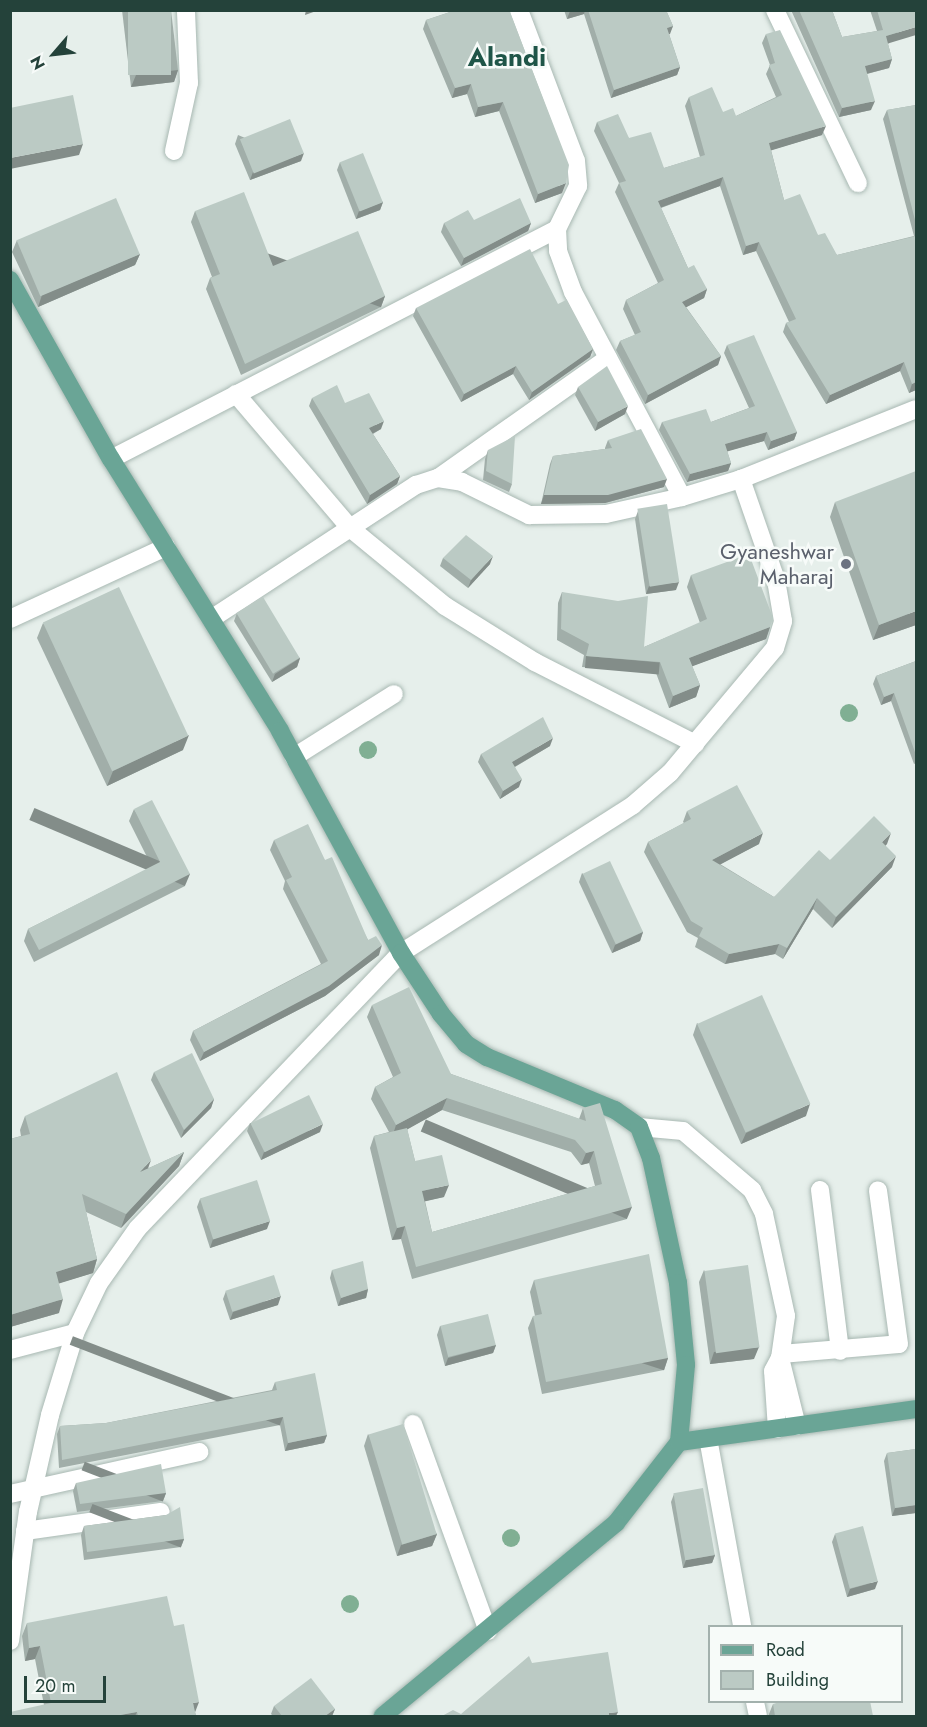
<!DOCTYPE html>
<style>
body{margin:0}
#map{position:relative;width:927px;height:1727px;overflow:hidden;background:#e6efeb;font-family:Jost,sans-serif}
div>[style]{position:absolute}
.roads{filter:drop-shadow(0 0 2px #a8b8b2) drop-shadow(0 0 2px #a8b8b2)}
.minor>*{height:18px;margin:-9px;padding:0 9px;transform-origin:9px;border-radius:9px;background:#fff}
.major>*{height:18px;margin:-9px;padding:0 9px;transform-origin:9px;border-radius:9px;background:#6aa596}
.trees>*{width:18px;height:18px;margin:-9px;border-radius:50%;background:#80af93}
.wall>*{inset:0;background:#a1aea9}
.shaded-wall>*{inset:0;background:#838d89;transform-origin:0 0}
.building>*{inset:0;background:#bbcac4;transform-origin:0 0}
.dots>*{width:16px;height:16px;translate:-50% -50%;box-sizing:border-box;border:3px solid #f7fbf9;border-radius:50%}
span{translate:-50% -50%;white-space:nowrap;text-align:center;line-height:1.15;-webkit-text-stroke:5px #f7fbf9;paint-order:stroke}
.worship-label{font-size:22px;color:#5b616d}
.right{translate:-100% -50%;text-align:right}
.quarter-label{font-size:26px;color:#1f5548;font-weight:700}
.frame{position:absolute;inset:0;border:12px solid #24423a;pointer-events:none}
.legend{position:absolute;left:708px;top:1625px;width:195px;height:78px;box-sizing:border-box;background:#f7fbf9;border:2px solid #a3b1ad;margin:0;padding:8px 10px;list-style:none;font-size:18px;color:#24423a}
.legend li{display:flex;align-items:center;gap:12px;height:30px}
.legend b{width:30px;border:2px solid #a3b1ad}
.north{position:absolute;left:24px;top:24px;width:60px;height:60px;-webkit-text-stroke:4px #f7fbf9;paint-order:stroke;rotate:242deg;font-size:16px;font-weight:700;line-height:24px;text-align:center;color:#24423a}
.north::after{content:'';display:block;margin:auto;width:21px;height:27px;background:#24423a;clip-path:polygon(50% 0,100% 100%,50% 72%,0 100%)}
.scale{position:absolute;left:24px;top:1676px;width:82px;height:27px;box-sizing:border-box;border:3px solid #24423a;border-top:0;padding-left:8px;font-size:18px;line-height:21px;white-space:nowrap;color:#24423a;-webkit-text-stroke:4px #f7fbf9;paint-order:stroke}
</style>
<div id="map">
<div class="roads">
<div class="minor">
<div style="left:519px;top:10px;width:161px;rotate:69.3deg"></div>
<div style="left:576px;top:161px;width:25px;rotate:85deg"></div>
<div style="left:578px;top:186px;width:48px;rotate:116deg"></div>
<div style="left:557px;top:229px;width:22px;rotate:87deg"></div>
<div style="left:558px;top:251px;width:44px;rotate:69.9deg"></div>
<div style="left:573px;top:292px;width:232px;rotate:62deg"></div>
<div style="left:682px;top:497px;width:62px;rotate:-17deg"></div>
<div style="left:775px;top:10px;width:192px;rotate:64.4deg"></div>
<div style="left:174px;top:151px;width:70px;rotate:-77.6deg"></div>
<div style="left:189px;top:83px;width:73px;rotate:-92.4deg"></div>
<div style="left:236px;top:394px;width:176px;rotate:49.6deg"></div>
<div style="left:350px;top:528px;width:123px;rotate:39.4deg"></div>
<div style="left:445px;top:606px;width:106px;rotate:31.9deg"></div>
<div style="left:535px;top:662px;width:180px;rotate:27.1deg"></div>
<div style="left:111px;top:459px;width:502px;rotate:-27.28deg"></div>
<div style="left:438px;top:478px;width:208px;rotate:-35.2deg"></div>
<div style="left:10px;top:619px;width:172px;rotate:-24.8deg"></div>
<div style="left:211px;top:619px;width:245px;rotate:-33.2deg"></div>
<div style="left:416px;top:485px;width:23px;rotate:-18deg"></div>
<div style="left:438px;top:478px;width:24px;rotate:9deg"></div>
<div style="left:462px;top:482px;width:75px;rotate:26.2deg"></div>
<div style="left:529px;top:515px;width:77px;rotate:-0.7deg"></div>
<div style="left:606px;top:514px;width:78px;rotate:-12.6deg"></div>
<div style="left:294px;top:757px;width:118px;rotate:-32.2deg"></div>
<div style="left:639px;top:1127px;width:44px;rotate:5.2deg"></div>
<div style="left:683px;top:1131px;width:91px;rotate:40.5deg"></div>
<div style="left:752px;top:1190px;width:27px;rotate:63deg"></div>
<div style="left:764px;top:1214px;width:104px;rotate:77.8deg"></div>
<div style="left:786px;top:1316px;width:42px;rotate:98.1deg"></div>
<div style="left:820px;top:1190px;width:162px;rotate:82.9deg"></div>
<div style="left:10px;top:1350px;width:67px;rotate:-14.7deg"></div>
<div style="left:781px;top:1354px;width:118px;rotate:-4.8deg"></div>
<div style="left:899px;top:1344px;width:155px;rotate:-97.8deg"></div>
<div style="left:413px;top:1424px;width:220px;rotate:70.1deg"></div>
<div style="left:777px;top:1429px;width:58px;rotate:-93.9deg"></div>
<div style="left:773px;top:1371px;width:15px;rotate:-62deg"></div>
<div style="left:780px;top:1358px;width:70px;rotate:76deg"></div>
<div style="left:708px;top:1438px;width:191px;rotate:79.7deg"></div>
<div style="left:10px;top:1494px;width:194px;rotate:-12.5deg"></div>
<div style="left:25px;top:1531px;width:137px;rotate:-8deg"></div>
<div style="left:10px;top:1641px;width:130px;rotate:-82.1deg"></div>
<div style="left:28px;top:1512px;width:99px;rotate:-77.2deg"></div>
<div style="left:50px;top:1415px;width:86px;rotate:-73deg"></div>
<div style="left:75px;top:1333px;width:55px;rotate:-64.4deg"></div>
<div style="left:99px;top:1283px;width:67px;rotate:-54.7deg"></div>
<div style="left:138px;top:1228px;width:381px;rotate:-46.3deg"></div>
<div style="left:401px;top:953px;width:275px;rotate:-32.5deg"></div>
<div style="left:633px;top:805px;width:49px;rotate:-40.9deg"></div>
<div style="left:670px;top:773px;width:163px;rotate:-50deg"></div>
<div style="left:775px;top:648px;width:28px;rotate:-73deg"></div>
<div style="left:783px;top:621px;width:42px;rotate:-99.7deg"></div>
<div style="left:776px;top:580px;width:107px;rotate:-109.1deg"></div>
<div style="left:741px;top:479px;width:188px;rotate:-21.8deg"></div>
<div style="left:755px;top:1702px;width:14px;rotate:78deg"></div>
</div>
<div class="major">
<div style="left:10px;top:280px;width:206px;rotate:60.6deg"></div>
<div style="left:111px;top:459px;width:320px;rotate:58.1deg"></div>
<div style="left:280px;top:731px;width:253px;rotate:61.4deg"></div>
<div style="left:401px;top:953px;width:73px;rotate:56.7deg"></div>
<div style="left:441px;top:1014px;width:39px;rotate:50deg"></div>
<div style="left:466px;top:1044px;width:25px;rotate:32deg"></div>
<div style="left:487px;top:1057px;width:139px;rotate:22.5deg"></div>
<div style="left:615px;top:1110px;width:29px;rotate:35deg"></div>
<div style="left:639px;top:1127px;width:33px;rotate:69deg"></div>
<div style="left:651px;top:1158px;width:128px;rotate:77.8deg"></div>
<div style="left:678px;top:1283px;width:82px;rotate:84.4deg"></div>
<div style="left:686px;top:1365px;width:77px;rotate:95.2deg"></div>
<div style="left:679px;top:1442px;width:103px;rotate:127.9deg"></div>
<div style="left:616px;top:1523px;width:303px;rotate:140.4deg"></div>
<div style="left:679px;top:1442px;width:239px;rotate:-7.9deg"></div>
</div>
</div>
<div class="trees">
<div style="left:849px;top:713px"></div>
<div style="left:368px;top:750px"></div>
<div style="left:511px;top:1538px"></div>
<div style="left:350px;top:1604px"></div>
</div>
<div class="wall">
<div style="clip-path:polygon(122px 10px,171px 10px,178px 70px,174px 82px,131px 87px)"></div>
<div style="clip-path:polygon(456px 10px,562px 193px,535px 203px,499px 111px,475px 117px,467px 94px,452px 98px,423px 29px,426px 20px)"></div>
<div style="clip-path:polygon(564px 10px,666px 10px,673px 26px,669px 34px,680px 67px,677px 75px,611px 98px,584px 14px,567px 19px)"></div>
<div style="clip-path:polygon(791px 10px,832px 10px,842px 37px,877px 31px,870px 10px,916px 10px,888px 44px,892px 59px,889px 68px,867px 74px,871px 110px,839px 117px)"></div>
<div style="clip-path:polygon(766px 34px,822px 135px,771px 150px,784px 200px,837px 255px,914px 236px,883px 119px,887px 110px,916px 105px,916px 390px,909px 393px,900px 371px,826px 404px,783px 332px,786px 323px,789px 322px,756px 251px,743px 255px,720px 186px,661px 208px,688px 268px,707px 289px,704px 298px,686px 307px,721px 356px,718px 365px,645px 404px,616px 350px,620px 341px,635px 335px,623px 309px,626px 300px,658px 283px,615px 192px,619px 183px,594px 131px,597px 122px,629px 138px,664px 168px,700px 157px,685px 106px,689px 97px,723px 112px,736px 116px,776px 97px,766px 74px,770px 65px,762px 43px)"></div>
<div style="clip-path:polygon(238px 135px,301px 161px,250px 180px,235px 144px)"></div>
<div style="clip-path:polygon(340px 162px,383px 202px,380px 210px,356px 219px,337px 170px)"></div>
<div style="clip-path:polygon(195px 211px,273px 266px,385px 296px,381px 307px,241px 375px,206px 289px,210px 278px,212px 277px,191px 222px)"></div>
<div style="clip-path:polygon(474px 220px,531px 223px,528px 231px,461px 266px,441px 232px,444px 223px)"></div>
<div style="clip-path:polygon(17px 240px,140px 254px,135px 265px,38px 307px,12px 252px)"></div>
<div style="clip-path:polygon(558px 304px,593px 349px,590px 357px,529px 400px,513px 374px,461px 402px,413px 316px,416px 308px)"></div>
<div style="clip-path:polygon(727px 345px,797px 432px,794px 440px,768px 450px,764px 441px,727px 451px,731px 463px,728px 471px,687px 482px,659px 430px,662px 422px,711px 422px,749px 408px,724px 353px)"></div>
<div style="clip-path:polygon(578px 387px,625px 414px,595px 431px,575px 395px)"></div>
<div style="clip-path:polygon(312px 398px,345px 403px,381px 429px,373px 434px,400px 476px,397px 484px,367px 504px,309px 406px)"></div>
<div style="clip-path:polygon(608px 440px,664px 487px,605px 503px,541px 504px,550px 464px,553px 456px,605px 449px,605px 448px)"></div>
<div style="clip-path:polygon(488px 450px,512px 484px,509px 492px,483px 480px,485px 459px)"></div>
<div style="clip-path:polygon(835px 502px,916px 625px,873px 640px,830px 517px)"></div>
<div style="clip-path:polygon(638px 511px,676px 590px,646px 594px,635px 519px)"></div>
<div style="clip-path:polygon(443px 558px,490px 564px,468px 588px,440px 566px)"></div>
<div style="clip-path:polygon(691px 575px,770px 627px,766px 639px,692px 666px,700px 685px,696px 697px,669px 708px,656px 673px,582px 667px,584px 655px,557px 640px,558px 603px,562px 592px,644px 647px,700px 623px,687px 587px)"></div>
<div style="clip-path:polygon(237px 613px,300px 658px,297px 667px,272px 682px,234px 621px)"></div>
<div style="clip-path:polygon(43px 623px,183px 750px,107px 786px,37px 638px)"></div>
<div style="clip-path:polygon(916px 661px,916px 763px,914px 764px,891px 701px,881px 705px,873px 684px,876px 676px)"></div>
<div style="clip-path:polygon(550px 746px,515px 767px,519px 787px,500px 799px,478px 762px,481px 754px)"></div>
<div style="clip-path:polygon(134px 809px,185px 886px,34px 962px,24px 941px,28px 929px,152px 867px,129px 821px)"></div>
<div style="clip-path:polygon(687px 811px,759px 844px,720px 864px,774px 897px,830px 860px,887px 844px,885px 846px,892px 867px,832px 928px,813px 909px,783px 959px,775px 954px,725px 964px,695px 947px,698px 938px,687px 932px,644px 852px,648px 842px,684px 823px,683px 822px)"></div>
<div style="clip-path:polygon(274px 840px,325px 860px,368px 940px,379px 955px,325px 996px,200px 1061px,190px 1040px,193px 1031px,321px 964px,283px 889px,285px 881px,270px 850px)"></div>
<div style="clip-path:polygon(582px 873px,643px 932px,640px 941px,612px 953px,579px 882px)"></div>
<div style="clip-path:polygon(evenodd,372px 1005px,451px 1074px,579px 1119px,583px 1108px,627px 1219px,412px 1279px,401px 1239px,392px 1240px,370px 1148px,374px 1136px,389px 1132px,371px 1099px,375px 1087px,393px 1077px,367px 1017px,372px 1005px,442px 1110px,571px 1152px,581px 1165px,589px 1163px,595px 1186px,432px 1232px,425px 1201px,444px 1197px,415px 1161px,407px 1129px,442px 1110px)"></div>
<div style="clip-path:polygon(697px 1023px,806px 1116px,741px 1144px,693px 1035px)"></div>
<div style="clip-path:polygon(154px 1072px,214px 1099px,211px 1108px,181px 1138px,151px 1080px)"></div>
<div style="clip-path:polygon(25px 1116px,149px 1168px,184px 1152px,179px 1166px,121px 1228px,86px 1212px,97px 1259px,93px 1273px,59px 1283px,59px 1313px,10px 1327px,10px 1139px,21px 1136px,20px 1130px)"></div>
<div style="clip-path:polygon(250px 1123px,320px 1132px,261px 1160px,247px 1131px)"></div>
<div style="clip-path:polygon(200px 1199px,267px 1229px,210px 1248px,197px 1207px)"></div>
<div style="clip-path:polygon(332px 1270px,368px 1289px,366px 1298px,338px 1306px,330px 1278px)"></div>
<div style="clip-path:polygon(704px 1270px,754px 1359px,710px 1364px,699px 1282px)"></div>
<div style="clip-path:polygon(534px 1280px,668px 1358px,664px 1370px,542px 1394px,528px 1328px,533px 1316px,535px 1316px,530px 1292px)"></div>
<div style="clip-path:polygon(226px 1291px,278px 1305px,230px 1320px,223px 1299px)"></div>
<div style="clip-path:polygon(440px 1326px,496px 1345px,493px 1353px,445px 1366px,437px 1335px)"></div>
<div style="clip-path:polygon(275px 1382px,327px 1435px,324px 1443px,285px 1451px,280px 1425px,59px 1468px,57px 1434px,60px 1426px,106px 1423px,272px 1390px)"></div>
<div style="clip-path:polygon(368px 1434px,437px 1534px,432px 1546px,397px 1556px,364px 1446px)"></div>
<div style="clip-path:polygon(916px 1449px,916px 1513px,892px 1516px,884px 1461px,887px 1453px)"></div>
<div style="clip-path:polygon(76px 1483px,166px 1493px,163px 1501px,77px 1512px,73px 1491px)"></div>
<div style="clip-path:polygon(674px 1494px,715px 1555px,712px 1563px,683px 1568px,671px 1502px)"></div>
<div style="clip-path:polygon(166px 1515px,184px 1539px,181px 1547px,84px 1560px,81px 1535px,84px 1526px)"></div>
<div style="clip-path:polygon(835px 1534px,875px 1589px,847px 1597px,832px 1542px)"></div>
<div style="clip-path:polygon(27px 1623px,174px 1626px,196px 1716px,10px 1716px,44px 1705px,35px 1659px,25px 1661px,22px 1636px)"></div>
<div style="clip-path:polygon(773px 1704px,873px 1716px,769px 1716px,769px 1714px)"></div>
<div style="clip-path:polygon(274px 1706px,335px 1709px,332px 1716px,273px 1716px,271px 1714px)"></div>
</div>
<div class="shaded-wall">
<div style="clip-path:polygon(306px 10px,319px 10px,305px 15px)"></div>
<div style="clip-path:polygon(572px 10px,585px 10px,584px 14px,567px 19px,570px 11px)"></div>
<div style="clip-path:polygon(673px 26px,670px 34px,664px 36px,667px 28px)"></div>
<div style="clip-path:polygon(916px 27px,916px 35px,883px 45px,886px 36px)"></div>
<div style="clip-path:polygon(892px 59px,889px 68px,862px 75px,865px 66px)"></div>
<div style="clip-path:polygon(680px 67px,677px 75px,611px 98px,614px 90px)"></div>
<div style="clip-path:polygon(178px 70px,174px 82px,131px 87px,136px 75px)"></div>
<div style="clip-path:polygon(471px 84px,467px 94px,452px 98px,455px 88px)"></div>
<div style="clip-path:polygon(875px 101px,871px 110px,839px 117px,842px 108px)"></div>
<div style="clip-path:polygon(503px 102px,499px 111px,475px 117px,478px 107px)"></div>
<div style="clip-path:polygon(826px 126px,822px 135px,766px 152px,769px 143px)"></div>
<div style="clip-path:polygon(83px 144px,79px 155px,10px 169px,10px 158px)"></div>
<div style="clip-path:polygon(304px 153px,301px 161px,250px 180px,253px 172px)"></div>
<div style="clip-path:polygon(723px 177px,720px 186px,654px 210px,658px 201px)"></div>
<div style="clip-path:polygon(566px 183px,562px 193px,535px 203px,538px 194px)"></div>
<div style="clip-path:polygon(383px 202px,380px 210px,356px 219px,359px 211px)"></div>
<div style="clip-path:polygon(531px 223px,528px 231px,461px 266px,464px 258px)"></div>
<div style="clip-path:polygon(759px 242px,756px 251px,743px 255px,746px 246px)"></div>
<div style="clip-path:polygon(140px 254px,135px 265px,38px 307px,42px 295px)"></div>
<div style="clip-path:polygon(707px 289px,704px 298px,679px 311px,682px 302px)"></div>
<div style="left:385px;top:296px;width:12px;height:156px;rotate:110deg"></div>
<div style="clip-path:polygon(593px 349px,590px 357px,529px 400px,532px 392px)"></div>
<div style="clip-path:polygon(721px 356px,718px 365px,645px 404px,648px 395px)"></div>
<div style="clip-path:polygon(904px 362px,900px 371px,826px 404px,830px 395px)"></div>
<div style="clip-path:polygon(516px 366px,513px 374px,461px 402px,464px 394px)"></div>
<div style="clip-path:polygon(916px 382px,916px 390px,909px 393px,912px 384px)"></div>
<div style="clip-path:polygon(628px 406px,625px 414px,595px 431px,598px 422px)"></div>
<div style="clip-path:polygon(384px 421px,381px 429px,366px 437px,369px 428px)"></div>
<div style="clip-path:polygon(767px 432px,764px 441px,722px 453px,725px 444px)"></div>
<div style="clip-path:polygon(797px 432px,794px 440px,768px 450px,771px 441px)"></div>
<div style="clip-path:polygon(731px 463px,728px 471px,687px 482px,690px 474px)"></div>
<div style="clip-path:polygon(400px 476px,397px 484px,367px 504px,370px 495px)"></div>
<div style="clip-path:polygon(667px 479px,664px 487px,605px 503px,541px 504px,544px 495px)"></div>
<div style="clip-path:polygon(493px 556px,490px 564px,468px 588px,471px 580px)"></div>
<div style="clip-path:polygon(679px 582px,676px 590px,646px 594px,649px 586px)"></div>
<div style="clip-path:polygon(916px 611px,916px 625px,873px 640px,879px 625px)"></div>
<div style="clip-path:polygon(770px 627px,766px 639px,685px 669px,689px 658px)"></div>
<div style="left:586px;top:656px;width:74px;height:12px;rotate:5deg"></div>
<div style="clip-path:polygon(300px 658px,297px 667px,272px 682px,275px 674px)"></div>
<div style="clip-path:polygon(700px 685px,696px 697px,669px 708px,673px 696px)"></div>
<div style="clip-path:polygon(894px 693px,891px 701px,881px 705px,884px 697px)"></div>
<div style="clip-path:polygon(189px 735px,183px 750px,107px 786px,113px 771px)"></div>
<div style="clip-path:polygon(553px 738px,550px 746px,509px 770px,512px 762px)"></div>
<div style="clip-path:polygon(522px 779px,519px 787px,500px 799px,503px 791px)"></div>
<div style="clip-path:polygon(763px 833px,759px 844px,708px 871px,712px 860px)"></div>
<div style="clip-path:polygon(891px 833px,887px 844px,878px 853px,882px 842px)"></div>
<div style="clip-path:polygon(896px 856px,892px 867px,832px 928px,836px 917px)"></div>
<div style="left:190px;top:874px;width:13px;height:169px;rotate:113deg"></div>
<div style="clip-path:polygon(817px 898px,813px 909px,783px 959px,787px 948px)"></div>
<div style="clip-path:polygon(643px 932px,640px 941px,612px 953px,615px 945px)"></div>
<div style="clip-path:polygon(779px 944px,775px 954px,725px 964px,729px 954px)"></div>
<div style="clip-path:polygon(382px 945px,379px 955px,325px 996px,200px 1061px,204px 1052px)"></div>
<div style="clip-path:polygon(447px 1098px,442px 1110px,392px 1138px,396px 1125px)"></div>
<div style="clip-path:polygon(214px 1099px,211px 1108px,181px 1138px,184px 1130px)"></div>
<div style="clip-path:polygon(810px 1104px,806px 1116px,741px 1144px,746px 1133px)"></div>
<div style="clip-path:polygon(323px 1124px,320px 1132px,261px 1160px,264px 1152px)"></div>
<div style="clip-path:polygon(594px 1151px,589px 1163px,581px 1165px,586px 1153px)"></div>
<div style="clip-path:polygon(184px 1152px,179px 1166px,121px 1228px,126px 1214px)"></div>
<div style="clip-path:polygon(151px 1160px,146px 1174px,140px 1172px)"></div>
<div style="clip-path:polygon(449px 1185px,444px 1197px,418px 1203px,422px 1191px)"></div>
<div style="left:632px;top:1207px;width:13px;height:224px;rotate:113deg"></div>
<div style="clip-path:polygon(270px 1221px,267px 1229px,210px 1248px,213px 1239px)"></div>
<div style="clip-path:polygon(405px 1226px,401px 1239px,392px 1240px,397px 1228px)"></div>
<div style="clip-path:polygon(97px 1259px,93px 1273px,51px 1286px,56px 1272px)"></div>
<div style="clip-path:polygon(368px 1289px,366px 1298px,338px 1306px,341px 1298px)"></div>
<div style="clip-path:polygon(281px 1296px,278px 1305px,230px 1320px,233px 1312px)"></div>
<div style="clip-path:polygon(63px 1299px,59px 1313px,10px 1327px,10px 1315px)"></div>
<div style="clip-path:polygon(496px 1345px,493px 1353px,445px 1366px,448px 1358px)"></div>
<div style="clip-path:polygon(759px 1347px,754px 1359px,710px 1364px,714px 1352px)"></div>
<div style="left:668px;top:1358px;width:13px;height:124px;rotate:108deg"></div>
<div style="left:283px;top:1417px;width:9px;height:225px;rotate:111deg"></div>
<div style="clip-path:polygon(327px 1435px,324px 1443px,285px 1451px,288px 1443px)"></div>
<div style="left:166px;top:1493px;width:9px;height:87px;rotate:111deg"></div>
<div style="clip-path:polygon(916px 1505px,916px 1513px,892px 1516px,895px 1508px)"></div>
<div style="clip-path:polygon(437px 1534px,432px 1546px,397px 1556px,401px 1545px)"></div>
<div style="left:184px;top:1539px;width:9px;height:98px;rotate:111deg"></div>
<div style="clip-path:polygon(715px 1555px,712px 1563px,683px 1568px,686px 1560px)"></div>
<div style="clip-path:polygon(878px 1581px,875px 1589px,847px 1597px,850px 1589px)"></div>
<div style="clip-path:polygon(40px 1646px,35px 1659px,25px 1661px,29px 1648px)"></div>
<div style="clip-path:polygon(199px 1702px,194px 1715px,193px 1703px)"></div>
<div style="clip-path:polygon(335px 1709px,332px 1716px,325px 1716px)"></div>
<div style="clip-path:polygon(137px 1712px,135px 1716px,115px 1716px)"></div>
<div style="clip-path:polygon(618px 1712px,616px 1716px,607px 1716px,609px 1713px)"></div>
</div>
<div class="building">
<div style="left:128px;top:10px;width:43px;height:65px"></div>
<div style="clip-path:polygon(456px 10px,509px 10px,569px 165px,566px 183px,538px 194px,503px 102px,478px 107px,471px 84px,455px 88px,426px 20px)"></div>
<div style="clip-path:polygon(588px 10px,666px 10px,673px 26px,667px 28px,680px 67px,614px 90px)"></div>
<div style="clip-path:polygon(799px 10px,832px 10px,842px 37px,883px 30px,877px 10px,916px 10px,916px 27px,886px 36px,892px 59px,865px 66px,875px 101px,842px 108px)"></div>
<div style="clip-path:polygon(780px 30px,826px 126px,769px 143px,784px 200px,800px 194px,818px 235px,825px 233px,837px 255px,916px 236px,916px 382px,912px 384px,904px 362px,830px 395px,786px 323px,796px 319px,759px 242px,746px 246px,723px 177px,658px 201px,688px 268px,694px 265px,707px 289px,682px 302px,721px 356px,648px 395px,620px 341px,641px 332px,626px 300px,664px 280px,619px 183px,626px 181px,597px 122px,618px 114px,629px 138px,651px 132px,664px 168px,705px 155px,689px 97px,712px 87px,723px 112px,733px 108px,736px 116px,782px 95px,769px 65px,775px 63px,766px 34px)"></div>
<div style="clip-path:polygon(73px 95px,83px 144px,10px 158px,10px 108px)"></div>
<div style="clip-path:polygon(916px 105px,916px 224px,887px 110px)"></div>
<div style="left:290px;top:119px;width:37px;height:54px;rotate:68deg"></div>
<div style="left:363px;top:153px;width:53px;height:25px;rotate:68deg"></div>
<div style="clip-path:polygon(244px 192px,273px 266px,358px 231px,385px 296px,245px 364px,210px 278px,220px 274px,195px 211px)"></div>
<div style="left:116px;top:198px;width:61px;height:108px;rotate:67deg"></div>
<div style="clip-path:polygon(520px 198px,531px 223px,464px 258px,444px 223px,468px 210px,474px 220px)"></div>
<div style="clip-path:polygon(530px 249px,558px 304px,566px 300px,593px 349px,532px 392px,516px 366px,464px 394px,416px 308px)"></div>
<div style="clip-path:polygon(754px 335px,797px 432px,771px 441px,767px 432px,725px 444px,731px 463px,690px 474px,662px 422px,706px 409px,711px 422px,755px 406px,727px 345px)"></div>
<div style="clip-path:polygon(607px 366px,628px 406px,598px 422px,578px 387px)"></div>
<div style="clip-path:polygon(337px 385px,345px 403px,369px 393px,384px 421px,369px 428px,400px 476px,370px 495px,312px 398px)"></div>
<div style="clip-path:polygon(641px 429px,667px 479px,608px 495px,544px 495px,553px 456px,612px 448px,608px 440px)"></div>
<div style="clip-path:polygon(515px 436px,512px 484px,486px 471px,488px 450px)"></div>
<div style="clip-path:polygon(916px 471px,916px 611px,879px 625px,835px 502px)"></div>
<div style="left:667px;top:504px;width:79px;height:30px;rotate:81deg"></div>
<div style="clip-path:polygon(466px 535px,493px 556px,471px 580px,443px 558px)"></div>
<div style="clip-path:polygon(749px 554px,773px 618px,770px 627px,689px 658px,700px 685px,673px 696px,660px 662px,586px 656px,589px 644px,561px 629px,562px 592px,618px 601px,648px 596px,644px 647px,707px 619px,691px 575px)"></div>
<div style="left:119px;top:587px;width:164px;height:84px;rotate:65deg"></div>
<div style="left:263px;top:597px;width:71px;height:31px;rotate:59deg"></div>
<div style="clip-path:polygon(916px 661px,916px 755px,894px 693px,884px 697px,876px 676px)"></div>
<div style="clip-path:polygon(543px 717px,553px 738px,512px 762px,522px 779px,503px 791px,481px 754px)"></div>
<div style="clip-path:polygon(737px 785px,763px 833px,712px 860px,774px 897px,819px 850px,830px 860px,874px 816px,891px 833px,882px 842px,896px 856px,836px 917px,817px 898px,787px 948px,779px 944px,729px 954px,699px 936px,703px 928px,691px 921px,648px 842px,691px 819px,687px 811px)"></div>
<div style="clip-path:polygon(152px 800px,190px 874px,39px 950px,28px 929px,160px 862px,134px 809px)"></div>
<div style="clip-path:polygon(308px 824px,325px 860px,332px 857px,368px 940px,376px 936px,382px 945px,329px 986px,204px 1052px,193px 1031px,328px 961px,286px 880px,292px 877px,274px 840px)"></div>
<div style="left:610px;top:861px;width:78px;height:30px;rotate:65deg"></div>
<div style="clip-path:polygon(409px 987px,451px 1074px,586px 1121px,583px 1108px,600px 1103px,632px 1207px,416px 1267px,405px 1226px,397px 1228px,374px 1136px,407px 1128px,415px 1161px,442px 1155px,449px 1185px,422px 1191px,432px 1232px,602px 1184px,594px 1151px,586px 1153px,575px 1140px,447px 1098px,396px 1125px,375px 1087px,401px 1073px,372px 1005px)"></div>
<div style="left:762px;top:995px;width:119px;height:71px;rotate:66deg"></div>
<div style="clip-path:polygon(192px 1053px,214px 1099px,184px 1130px,154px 1072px)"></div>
<div style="clip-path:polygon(117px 1072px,151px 1160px,140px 1172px,184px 1152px,126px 1214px,82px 1194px,97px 1259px,56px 1272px,63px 1299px,10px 1315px,10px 1139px,30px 1134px,25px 1116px)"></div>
<div style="left:309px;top:1095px;width:32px;height:65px;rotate:64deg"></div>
<div style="left:257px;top:1180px;width:43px;height:60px;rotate:72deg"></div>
<div style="clip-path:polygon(649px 1254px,668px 1358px,546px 1382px,533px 1316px,542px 1314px,534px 1280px)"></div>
<div style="clip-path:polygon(363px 1261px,368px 1289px,341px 1298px,332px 1270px)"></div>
<div style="left:748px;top:1265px;width:83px;height:44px;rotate:82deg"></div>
<div style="left:274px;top:1275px;width:22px;height:51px;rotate:72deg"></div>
<div style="left:488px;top:1314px;width:32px;height:49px;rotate:76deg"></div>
<div style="clip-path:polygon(315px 1373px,327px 1435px,288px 1443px,283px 1417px,62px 1460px,60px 1426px,106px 1423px,277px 1390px,275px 1382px)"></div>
<div style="left:403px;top:1424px;width:115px;height:36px;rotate:73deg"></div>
<div style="clip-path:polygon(916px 1449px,916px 1505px,895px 1508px,887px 1453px)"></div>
<div style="clip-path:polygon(161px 1464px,166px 1493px,80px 1504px,76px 1483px)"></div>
<div style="left:703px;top:1488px;width:68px;height:30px;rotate:80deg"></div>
<div style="clip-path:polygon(180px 1507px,184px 1539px,87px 1552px,84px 1526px,166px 1515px)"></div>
<div style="left:863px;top:1526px;width:57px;height:29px;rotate:75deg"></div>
<div style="clip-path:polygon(167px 1596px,174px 1626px,184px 1624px,199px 1702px,193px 1703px,196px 1716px,138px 1716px,137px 1712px,115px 1716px,10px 1716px,10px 1712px,51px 1703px,40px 1646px,29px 1648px,27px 1623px)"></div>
<div style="clip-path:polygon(608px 1652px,618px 1712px,609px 1713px,609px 1716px,442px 1716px,453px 1710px,461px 1714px,529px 1656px,532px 1663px)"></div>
<div style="clip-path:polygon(311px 1678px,335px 1709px,325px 1716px,282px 1716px,274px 1706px)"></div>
<div style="clip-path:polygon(783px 1701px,870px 1701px,873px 1716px,775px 1716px,773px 1704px)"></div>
</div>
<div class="dots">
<div style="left:846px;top:564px;background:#6b7280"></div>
</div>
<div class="worship-label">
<span class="right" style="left:834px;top:564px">Gyaneshwar<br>Maharaj</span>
</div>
<div class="quarter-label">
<span style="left:507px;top:58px">Alandi</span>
</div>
<div class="frame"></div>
<ul class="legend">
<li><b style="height:8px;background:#6aa596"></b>Road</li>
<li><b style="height:16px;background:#bbcac4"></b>Building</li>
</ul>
<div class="north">N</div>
<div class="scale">20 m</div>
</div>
